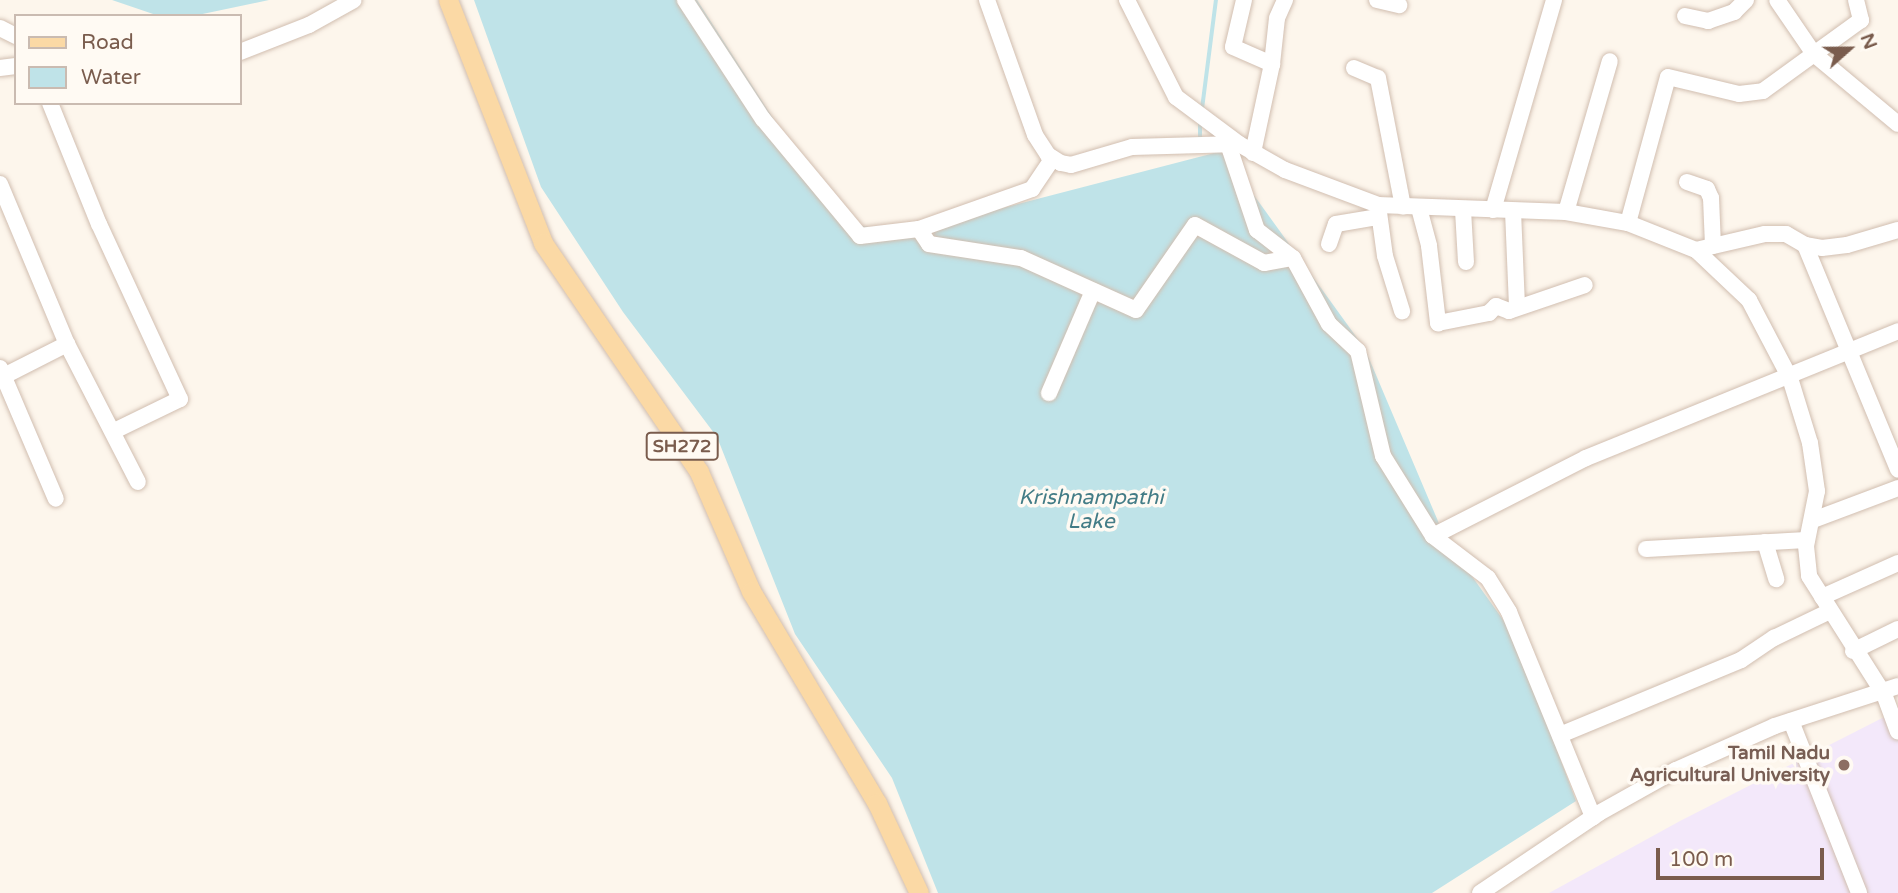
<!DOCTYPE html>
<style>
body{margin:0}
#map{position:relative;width:1898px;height:893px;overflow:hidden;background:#fdf6ec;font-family:"Varela Round",sans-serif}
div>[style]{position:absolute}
.education>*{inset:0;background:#f3e8fa}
.water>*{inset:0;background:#bfe3e8}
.stream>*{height:3.5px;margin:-1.75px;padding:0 1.75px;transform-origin:1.75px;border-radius:1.75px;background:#bfe3e8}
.roads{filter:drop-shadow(0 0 2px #d1beb0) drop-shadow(0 0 2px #d1beb0)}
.minor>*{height:16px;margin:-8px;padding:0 8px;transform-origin:8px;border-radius:8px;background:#fff}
.major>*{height:19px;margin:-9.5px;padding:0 9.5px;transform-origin:9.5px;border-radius:9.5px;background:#fbd9a5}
.dots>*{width:19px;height:19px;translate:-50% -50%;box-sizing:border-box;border:4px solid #fffaf3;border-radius:50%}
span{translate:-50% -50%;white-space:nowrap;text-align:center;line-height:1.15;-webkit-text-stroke:7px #fffaf3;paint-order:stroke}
.shield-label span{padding:2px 5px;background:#fffaf3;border:2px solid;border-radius:5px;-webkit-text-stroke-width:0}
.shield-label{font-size:18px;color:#7a5c4d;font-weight:700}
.education-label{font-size:19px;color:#785e54;font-weight:700}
.right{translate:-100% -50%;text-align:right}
.water-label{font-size:21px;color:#437c86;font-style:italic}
.legend{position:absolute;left:14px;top:14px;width:228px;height:91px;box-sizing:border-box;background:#fffaf3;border:2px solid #cabbb1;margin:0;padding:9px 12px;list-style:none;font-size:21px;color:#7a5c4d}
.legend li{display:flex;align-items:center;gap:14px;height:35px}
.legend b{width:35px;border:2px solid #cabbb1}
.north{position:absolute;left:1814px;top:14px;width:70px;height:70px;-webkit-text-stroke:5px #fffaf3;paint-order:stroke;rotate:69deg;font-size:19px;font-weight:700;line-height:28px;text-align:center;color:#7a5c4d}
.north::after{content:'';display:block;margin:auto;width:24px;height:32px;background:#7a5c4d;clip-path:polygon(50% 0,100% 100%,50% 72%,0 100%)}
.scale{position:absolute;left:1656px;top:848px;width:168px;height:32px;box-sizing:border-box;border:4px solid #7a5c4d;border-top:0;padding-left:9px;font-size:21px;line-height:24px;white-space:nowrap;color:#7a5c4d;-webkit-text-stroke:5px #fffaf3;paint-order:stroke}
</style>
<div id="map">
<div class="education">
<div style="clip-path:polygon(1898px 710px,1898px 893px,1549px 893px,1680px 821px)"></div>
</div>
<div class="water">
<div style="clip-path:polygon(112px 0,269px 0,193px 16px,159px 16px)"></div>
<div style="clip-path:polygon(474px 0,697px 0,840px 222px,906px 233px,1222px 151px,1365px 349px,1446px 540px,1514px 635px,1576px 801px,1432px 893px,938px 893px,892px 778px,795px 634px,717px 437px,623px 312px,541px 187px)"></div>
</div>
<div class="stream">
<div style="left:1202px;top:109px;width:110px;rotate:-82.7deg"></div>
<div style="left:1200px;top:140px;width:17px;rotate:-90deg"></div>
</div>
<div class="roads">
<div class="minor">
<div style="left:685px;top:0;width:142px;rotate:56.8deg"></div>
<div style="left:763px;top:119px;width:152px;rotate:50.3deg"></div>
<div style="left:860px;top:236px;width:59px;rotate:-6.8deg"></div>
<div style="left:919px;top:229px;width:120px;rotate:-19.5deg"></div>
<div style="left:1032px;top:189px;width:37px;rotate:-56deg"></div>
<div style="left:987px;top:0;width:143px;rotate:70.4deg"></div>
<div style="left:1035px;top:135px;width:24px;rotate:57deg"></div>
<div style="left:1048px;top:155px;width:15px;rotate:32deg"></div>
<div style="left:1061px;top:163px;width:10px;rotate:11deg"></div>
<div style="left:1071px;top:165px;width:64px;rotate:-16.4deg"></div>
<div style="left:1132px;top:147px;width:105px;rotate:-1.6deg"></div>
<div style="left:1127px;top:0;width:109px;rotate:63.2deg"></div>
<div style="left:1176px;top:97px;width:79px;rotate:36.7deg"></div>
<div style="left:1239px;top:144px;width:53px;rotate:29.5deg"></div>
<div style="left:1285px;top:170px;width:99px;rotate:20.6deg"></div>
<div style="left:1378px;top:205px;width:188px;rotate:2.1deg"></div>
<div style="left:1566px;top:212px;width:63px;rotate:10.1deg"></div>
<div style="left:1628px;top:223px;width:73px;rotate:21.7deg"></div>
<div style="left:1696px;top:250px;width:73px;rotate:43.3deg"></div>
<div style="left:1749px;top:300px;width:88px;rotate:62.3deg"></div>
<div style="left:1790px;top:378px;width:68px;rotate:72.9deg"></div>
<div style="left:1810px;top:443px;width:49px;rotate:81.7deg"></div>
<div style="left:1817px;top:491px;width:56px;rotate:101.3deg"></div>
<div style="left:1806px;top:546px;width:30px;rotate:84deg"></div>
<div style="left:1809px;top:576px;width:140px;rotate:57.6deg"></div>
<div style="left:1884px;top:694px;width:40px;rotate:69.8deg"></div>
<div style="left:1244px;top:0;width:48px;rotate:103.2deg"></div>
<div style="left:1233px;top:47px;width:43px;rotate:23.6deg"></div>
<div style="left:1272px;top:64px;width:91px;rotate:102.1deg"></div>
<div style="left:1377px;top:0;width:23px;rotate:13deg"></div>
<div style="left:1856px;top:0;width:21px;rotate:76deg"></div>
<div style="left:1861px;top:20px;width:58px;rotate:144.1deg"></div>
<div style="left:1814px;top:54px;width:109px;rotate:39.8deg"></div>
<div style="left:1685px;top:16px;width:24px;rotate:12deg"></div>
<div style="left:1708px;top:21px;width:28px;rotate:-19deg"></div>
<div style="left:1734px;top:12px;width:17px;rotate:-45deg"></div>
<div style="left:0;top:28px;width:18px;rotate:27deg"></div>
<div style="left:240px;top:52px;width:74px;rotate:-21.4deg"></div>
<div style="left:309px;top:25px;width:51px;rotate:-29.1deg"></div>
<div style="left:1272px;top:64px;width:46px;rotate:-83.8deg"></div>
<div style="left:1277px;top:18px;width:20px;rotate:-66deg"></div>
<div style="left:0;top:68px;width:16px;rotate:-7deg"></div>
<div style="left:1354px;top:68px;width:26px;rotate:23deg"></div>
<div style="left:1378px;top:78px;width:131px;rotate:79deg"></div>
<div style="left:50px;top:103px;width:131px;rotate:68deg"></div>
<div style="left:99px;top:224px;width:193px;rotate:65.2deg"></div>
<div style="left:180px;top:399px;width:73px;rotate:154.1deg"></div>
<div style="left:1228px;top:144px;width:91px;rotate:71.4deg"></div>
<div style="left:1257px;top:230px;width:46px;rotate:37.9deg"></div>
<div style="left:1293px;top:258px;width:75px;rotate:61.4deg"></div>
<div style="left:1329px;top:324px;width:40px;rotate:43deg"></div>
<div style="left:1358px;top:351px;width:108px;rotate:76.6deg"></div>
<div style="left:1383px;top:456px;width:94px;rotate:58deg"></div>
<div style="left:1433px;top:536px;width:69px;rotate:37.4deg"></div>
<div style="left:1488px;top:578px;width:40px;rotate:58deg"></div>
<div style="left:1509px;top:612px;width:222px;rotate:67.7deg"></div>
<div style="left:1687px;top:182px;width:21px;rotate:19deg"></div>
<div style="left:1707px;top:189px;width:10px;rotate:66deg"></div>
<div style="left:1711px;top:198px;width:48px;rotate:87.6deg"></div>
<div style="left:0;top:184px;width:173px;rotate:67.3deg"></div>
<div style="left:67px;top:344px;width:155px;rotate:62.8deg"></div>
<div style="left:1378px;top:205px;width:51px;rotate:82.2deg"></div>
<div style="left:1385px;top:256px;width:58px;rotate:72.8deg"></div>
<div style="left:1419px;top:208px;width:39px;rotate:75deg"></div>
<div style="left:1429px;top:246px;width:78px;rotate:83.3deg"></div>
<div style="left:1438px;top:323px;width:52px;rotate:-11.1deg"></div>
<div style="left:1489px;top:313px;width:10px;rotate:-45deg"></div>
<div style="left:1496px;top:306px;width:14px;rotate:21deg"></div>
<div style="left:1509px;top:311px;width:80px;rotate:-18.9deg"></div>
<div style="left:1463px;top:210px;width:52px;rotate:86.7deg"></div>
<div style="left:1493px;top:210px;width:219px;rotate:-73.8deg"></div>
<div style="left:1513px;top:211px;width:96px;rotate:87.6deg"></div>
<div style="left:1566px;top:212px;width:157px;rotate:-73.8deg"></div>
<div style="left:1628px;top:223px;width:151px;rotate:-74.7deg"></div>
<div style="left:1668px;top:77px;width:73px;rotate:13.5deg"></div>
<div style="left:1739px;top:94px;width:24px;rotate:-7deg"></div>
<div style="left:1763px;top:91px;width:63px;rotate:-36deg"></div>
<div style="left:1814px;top:54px;width:65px;rotate:-124.4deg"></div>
<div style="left:919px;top:229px;width:18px;rotate:56deg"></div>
<div style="left:929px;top:244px;width:93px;rotate:8.7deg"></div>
<div style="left:1021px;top:258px;width:126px;rotate:24.3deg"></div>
<div style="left:1136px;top:310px;width:103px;rotate:-55.2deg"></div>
<div style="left:1195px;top:225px;width:79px;rotate:28.8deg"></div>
<div style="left:1264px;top:263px;width:29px;rotate:-10deg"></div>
<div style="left:1329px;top:244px;width:21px;rotate:-71deg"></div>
<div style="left:1336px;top:224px;width:43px;rotate:-9.5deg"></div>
<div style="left:1805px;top:245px;width:243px;rotate:67.5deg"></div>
<div style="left:1696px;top:250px;width:71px;rotate:-13.1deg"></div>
<div style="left:1765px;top:234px;width:21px"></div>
<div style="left:1786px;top:234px;width:22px;rotate:30deg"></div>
<div style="left:1805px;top:245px;width:17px;rotate:10deg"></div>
<div style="left:1822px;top:248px;width:25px;rotate:-7deg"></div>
<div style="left:1847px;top:245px;width:53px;rotate:-16.4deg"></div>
<div style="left:0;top:368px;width:142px;rotate:66.9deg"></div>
<div style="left:4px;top:376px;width:71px;rotate:-26.9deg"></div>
<div style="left:1049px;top:393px;width:111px;rotate:-66.7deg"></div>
<div style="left:1813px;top:520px;width:91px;rotate:-20.6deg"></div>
<div style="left:1433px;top:536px;width:172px;rotate:-27deg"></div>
<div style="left:1586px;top:458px;width:337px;rotate:-22.1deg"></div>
<div style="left:1765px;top:542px;width:39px;rotate:73deg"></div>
<div style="left:1646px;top:549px;width:161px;rotate:-3.2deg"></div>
<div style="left:1822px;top:597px;width:83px;rotate:-24.1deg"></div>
<div style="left:1853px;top:651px;width:50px;rotate:-26.1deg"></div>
<div style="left:1791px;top:721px;width:185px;rotate:68.4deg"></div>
<div style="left:1560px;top:735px;width:196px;rotate:-22.5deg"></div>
<div style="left:1741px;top:660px;width:40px;rotate:-34deg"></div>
<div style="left:1774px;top:638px;width:62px;rotate:-25.7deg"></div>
<div style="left:1480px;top:893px;width:143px;rotate:-33.9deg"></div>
<div style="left:1599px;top:813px;width:88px;rotate:-29.2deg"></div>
<div style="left:1676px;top:770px;width:108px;rotate:-24deg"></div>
<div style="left:1775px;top:726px;width:129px;rotate:-18deg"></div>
</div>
<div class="major">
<div style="left:448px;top:0;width:261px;rotate:68.6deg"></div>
<div style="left:543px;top:243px;width:277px;rotate:55.7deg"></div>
<div style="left:699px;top:472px;width:130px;rotate:66.4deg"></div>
<div style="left:751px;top:591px;width:247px;rotate:59.3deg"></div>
<div style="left:877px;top:803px;width:99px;rotate:65deg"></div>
</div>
</div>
<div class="dots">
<div style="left:1844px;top:765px;background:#8d6e63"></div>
</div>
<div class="shield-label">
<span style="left:682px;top:446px">SH272</span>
</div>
<div class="education-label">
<span class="right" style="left:1830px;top:765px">Tamil Nadu<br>Agricultural University</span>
</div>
<div class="water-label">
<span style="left:1091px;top:510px">Krishnampathi<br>Lake</span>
</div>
<ul class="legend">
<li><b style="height:9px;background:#fbd9a5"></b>Road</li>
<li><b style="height:19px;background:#bfe3e8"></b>Water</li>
</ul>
<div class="north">N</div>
<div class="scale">100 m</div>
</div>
